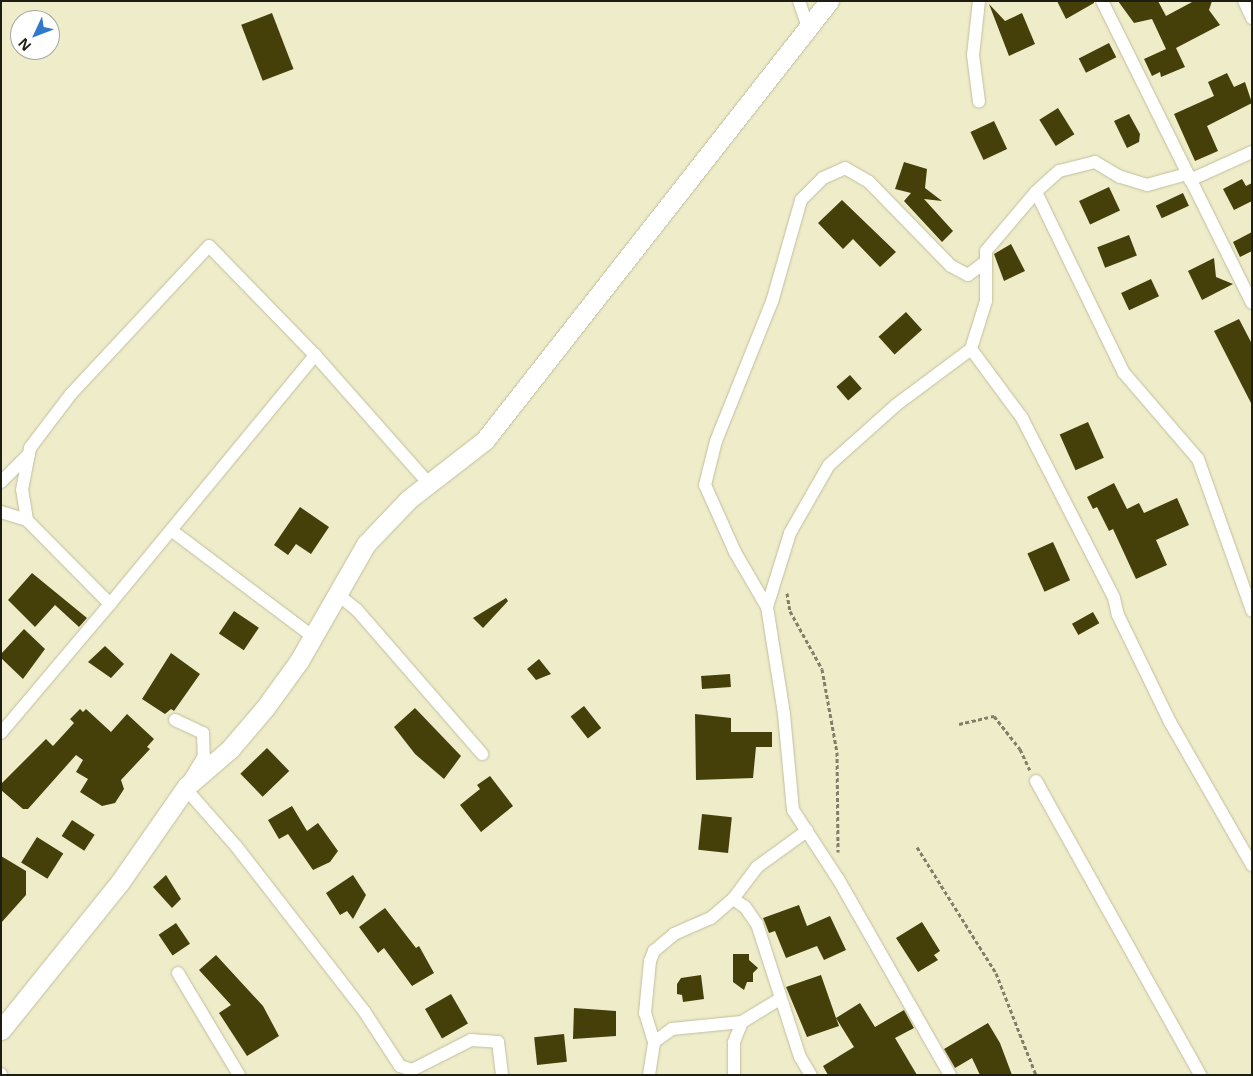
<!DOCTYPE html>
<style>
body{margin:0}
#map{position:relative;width:1253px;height:1076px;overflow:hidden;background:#eeecc9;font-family:"Noto Sans",sans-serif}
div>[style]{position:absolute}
.building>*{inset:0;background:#454009;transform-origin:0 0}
.path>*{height:3px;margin-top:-1.5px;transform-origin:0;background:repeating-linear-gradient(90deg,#817f68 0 4px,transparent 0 6.5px)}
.roads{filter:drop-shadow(0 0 1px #c1be9d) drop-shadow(0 0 1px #c1be9d)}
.minor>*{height:12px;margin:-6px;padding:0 6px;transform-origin:6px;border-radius:6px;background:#fff}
.secondary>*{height:19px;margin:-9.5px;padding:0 9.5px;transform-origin:9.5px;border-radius:9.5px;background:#fff}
span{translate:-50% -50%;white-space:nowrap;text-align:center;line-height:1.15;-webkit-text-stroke:5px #fff;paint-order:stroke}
.frame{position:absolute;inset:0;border:2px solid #1e1d11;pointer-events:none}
.north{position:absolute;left:10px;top:10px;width:50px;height:50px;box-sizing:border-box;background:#fff;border:1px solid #a5a5a0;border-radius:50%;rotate:227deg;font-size:14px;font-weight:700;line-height:20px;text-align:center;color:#1e1d11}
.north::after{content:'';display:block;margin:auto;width:18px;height:22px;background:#2f79ca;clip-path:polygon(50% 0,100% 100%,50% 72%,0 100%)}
</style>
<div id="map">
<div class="building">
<div style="clip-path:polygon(1057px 1px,1094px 1px,1094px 3px,1066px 19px)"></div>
<div style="clip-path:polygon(1118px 1px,1158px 1px,1166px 16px,1194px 1px,1212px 1px,1209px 10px,1220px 25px,1176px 48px,1185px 67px,1161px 77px,1160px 72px,1152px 76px,1144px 59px,1166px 49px,1152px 19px,1134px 23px)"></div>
<div style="clip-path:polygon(989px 4px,1005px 21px,1022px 13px,1035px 44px,1009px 56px)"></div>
<div style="left:272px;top:13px;width:60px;height:33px;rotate:69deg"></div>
<div style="left:1109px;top:43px;width:16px;height:34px;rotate:63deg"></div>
<div style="clip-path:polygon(1227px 73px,1234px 87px,1245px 82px,1252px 103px,1207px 126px,1218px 151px,1195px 161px,1174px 114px,1214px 96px,1208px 82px)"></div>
<div style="left:1058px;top:108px;width:31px;height:22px;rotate:58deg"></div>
<div style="clip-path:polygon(1129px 114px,1140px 134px,1139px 142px,1127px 148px,1114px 121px)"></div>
<div style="left:994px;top:121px;width:31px;height:26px;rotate:65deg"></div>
<div style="clip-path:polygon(904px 162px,927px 169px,925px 188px,942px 201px,924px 199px,953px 231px,942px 242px,904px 201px,911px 193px,895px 189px)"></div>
<div style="clip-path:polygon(1242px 179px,1246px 186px,1252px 183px,1252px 201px,1234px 210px,1223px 189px)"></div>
<div style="left:1109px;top:187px;width:26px;height:33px;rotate:65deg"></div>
<div style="left:1183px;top:193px;width:14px;height:30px;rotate:65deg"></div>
<div style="clip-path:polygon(842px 200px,896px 252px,880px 267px,853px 239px,843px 249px,818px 223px)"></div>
<div style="clip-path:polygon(1252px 232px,1252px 251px,1240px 257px,1233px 242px)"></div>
<div style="left:1129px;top:235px;width:22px;height:34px;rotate:69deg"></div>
<div style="clip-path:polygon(1011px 244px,1025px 271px,1004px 281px,994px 254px)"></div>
<div style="clip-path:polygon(1214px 258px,1216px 277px,1233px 284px,1202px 300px,1188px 271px)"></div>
<div style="left:1151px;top:279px;width:19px;height:33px;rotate:65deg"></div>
<div style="left:906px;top:312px;width:24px;height:37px;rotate:48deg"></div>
<div style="clip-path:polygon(1239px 319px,1252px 344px,1252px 405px,1214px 331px)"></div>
<div style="left:850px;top:375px;width:18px;height:18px;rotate:49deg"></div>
<div style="left:1088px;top:422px;width:39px;height:31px;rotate:66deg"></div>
<div style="clip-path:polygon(1114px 483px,1127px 509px,1139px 503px,1144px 513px,1177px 498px,1189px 525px,1156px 540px,1167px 565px,1136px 579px,1113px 529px,1109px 531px,1097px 507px,1093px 509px,1087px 497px)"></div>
<div style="clip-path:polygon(300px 507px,329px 527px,311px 554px,296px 544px,288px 555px,274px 545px)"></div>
<div style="left:1053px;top:542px;width:42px;height:28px;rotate:66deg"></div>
<div style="clip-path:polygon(32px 573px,87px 618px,79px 627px,55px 605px,35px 627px,8px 600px)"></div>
<div style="clip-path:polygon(506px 598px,508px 601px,483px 628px,473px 618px)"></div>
<div style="left:234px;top:611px;width:30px;height:27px;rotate:34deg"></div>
<div style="left:1093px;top:612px;width:13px;height:24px;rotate:61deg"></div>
<div style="clip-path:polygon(24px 629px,45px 649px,23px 679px,1px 658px,1px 654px)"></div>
<div style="clip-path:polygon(105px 646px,124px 664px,111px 678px,88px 662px)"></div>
<div style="clip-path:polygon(171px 653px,200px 674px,174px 711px,171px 709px,165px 714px,142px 699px)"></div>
<div style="clip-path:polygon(539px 659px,551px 674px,536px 680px,527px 669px)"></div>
<div style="left:730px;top:674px;width:13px;height:29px;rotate:86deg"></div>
<div style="left:584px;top:706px;width:28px;height:17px;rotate:52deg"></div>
<div style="clip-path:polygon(415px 708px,461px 756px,444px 779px,415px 754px,394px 727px)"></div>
<div style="clip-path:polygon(80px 709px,83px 712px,86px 709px,111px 732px,127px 714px,154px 739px,147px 747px,150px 749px,121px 780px,124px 789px,115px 803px,102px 806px,80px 792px,88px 779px,76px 772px,83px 760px,76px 755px,28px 809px,23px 809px,1px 790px,1px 784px,46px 739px,53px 746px,74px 723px,70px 719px)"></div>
<div style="clip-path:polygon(695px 714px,731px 718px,731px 732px,772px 732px,772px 747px,756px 747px,753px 778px,696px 780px)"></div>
<div style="left:267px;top:748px;width:32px;height:37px;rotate:46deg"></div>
<div style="clip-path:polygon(490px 776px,513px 806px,481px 832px,460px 805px,480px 789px,477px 785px)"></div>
<div style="clip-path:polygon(292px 806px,307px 831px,318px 823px,338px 851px,330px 862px,313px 870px,288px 834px,279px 839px,268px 820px)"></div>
<div style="left:702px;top:814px;width:30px;height:36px;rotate:6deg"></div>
<div style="left:72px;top:820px;width:27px;height:19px;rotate:33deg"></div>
<div style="left:37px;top:837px;width:31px;height:30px;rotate:32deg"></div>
<div style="clip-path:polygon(1px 856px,26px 871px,26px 895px,1px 923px)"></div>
<div style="clip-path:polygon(166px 875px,181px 899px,172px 908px,153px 887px)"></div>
<div style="clip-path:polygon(353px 875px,366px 895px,353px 919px,347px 911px,340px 915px,326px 893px)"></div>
<div style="clip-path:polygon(799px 905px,807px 926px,830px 916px,846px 950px,824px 960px,817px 946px,786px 958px,775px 931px,769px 933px,763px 918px)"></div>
<div style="clip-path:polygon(385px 908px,416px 948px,419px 946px,434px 973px,412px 986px,384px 948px,378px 953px,359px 927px)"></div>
<div style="clip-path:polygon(922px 922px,940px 951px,934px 955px,938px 960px,918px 972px,896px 938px)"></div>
<div style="left:176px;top:923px;width:25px;height:21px;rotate:56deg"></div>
<div style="clip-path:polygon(733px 954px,749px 954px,749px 960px,758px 968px,753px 973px,753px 982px,747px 982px,744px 990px,733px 982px)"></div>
<div style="clip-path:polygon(216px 955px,263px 1006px,279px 1036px,247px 1056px,219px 1013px,231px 1005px,199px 970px)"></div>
<div style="clip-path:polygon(701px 975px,704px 999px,683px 1002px,682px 995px,677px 994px,677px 984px,681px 978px)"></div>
<div style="clip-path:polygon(821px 975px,836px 1018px,860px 1003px,875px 1027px,904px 1010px,914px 1028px,895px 1038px,917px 1075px,828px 1075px,823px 1066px,854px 1047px,836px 1018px,839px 1026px,807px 1037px,786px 987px)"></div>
<div style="left:451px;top:994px;width:34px;height:30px;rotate:60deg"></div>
<div style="clip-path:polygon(574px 1008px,616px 1011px,616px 1036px,573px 1039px)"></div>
<div style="clip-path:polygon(988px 1023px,1000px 1043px,1012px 1075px,980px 1075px,972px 1058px,955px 1068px,944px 1049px)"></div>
<div style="left:564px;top:1034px;width:28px;height:30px;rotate:84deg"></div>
</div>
<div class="path">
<div style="left:787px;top:593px;width:18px;rotate:81deg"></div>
<div style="left:790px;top:611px;width:66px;rotate:61.1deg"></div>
<div style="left:822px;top:669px;width:84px;rotate:79.8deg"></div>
<div style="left:837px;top:752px;width:100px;rotate:89.4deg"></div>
<div style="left:959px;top:724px;width:36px;rotate:-13deg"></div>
<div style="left:994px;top:716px;width:42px;rotate:51.8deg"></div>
<div style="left:1020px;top:749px;width:23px;rotate:65deg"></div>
<div style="left:917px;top:847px;width:149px;rotate:57.9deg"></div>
<div style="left:996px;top:973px;width:110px;rotate:68.6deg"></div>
</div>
<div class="roads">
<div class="minor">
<div style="left:799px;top:1px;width:28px;rotate:71deg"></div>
<div style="left:979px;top:1px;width:54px;rotate:96.3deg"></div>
<div style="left:973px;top:55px;width:47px;rotate:82.7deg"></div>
<div style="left:1102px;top:1px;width:337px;rotate:63.6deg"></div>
<div style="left:1244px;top:1px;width:19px;rotate:65deg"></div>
<div style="left:1187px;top:174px;width:41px;rotate:164.6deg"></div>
<div style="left:1147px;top:185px;width:28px;rotate:-163deg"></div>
<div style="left:1120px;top:177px;width:29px;rotate:-149deg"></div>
<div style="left:1095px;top:162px;width:37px;rotate:166deg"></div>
<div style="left:1059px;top:171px;width:31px;rotate:138deg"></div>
<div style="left:1036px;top:192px;width:201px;rotate:64.1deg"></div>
<div style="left:1124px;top:373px;width:113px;rotate:49.3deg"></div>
<div style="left:1198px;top:459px;width:161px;rotate:70.4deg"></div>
<div style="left:1190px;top:180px;width:68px;rotate:-24.3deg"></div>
<div style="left:1036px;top:192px;width:77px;rotate:130.3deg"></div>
<div style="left:986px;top:251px;width:50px;rotate:90deg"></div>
<div style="left:986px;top:301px;width:50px;rotate:107.4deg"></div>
<div style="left:971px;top:349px;width:86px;rotate:53.5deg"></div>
<div style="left:1022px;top:418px;width:202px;rotate:62.9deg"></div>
<div style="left:1114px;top:598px;width:17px;rotate:77deg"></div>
<div style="left:1118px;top:615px;width:119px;rotate:64.1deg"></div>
<div style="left:1170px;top:722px;width:165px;rotate:60.2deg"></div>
<div style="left:1px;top:482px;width:40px;rotate:-45deg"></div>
<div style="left:1px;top:512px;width:27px;rotate:17deg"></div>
<div style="left:171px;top:530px;width:176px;rotate:36.9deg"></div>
<div style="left:336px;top:593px;width:27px;rotate:39deg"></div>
<div style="left:357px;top:610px;width:191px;rotate:49deg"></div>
<div style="left:110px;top:604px;width:323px;rotate:-50.5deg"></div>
<div style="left:767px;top:607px;width:77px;rotate:-72.7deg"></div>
<div style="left:790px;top:533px;width:78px;rotate:-60.2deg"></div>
<div style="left:829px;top:465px;width:90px;rotate:-41.8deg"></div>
<div style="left:896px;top:405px;width:94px;rotate:-36.7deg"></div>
<div style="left:175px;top:720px;width:31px;rotate:25deg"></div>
<div style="left:203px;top:733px;width:23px;rotate:88deg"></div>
<div style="left:204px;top:756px;width:37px;rotate:121deg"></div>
<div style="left:185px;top:788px;width:77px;rotate:48.7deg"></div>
<div style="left:236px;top:846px;width:209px;rotate:52.2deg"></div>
<div style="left:364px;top:1011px;width:66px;rotate:56.8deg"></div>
<div style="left:400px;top:1066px;width:13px;rotate:18deg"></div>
<div style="left:412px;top:1070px;width:66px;rotate:-27deg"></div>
<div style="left:471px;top:1040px;width:27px;rotate:4deg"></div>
<div style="left:498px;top:1042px;width:33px;rotate:83deg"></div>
<div style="left:1px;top:733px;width:169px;rotate:-49.8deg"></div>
<div style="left:110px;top:604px;width:118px;rotate:-134.7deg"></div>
<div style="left:27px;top:520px;width:30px;rotate:-99deg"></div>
<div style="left:22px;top:490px;width:43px;rotate:-79.2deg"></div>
<div style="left:30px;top:448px;width:68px;rotate:-52.8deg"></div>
<div style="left:71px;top:394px;width:202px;rotate:-47deg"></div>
<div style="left:209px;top:246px;width:152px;rotate:45.8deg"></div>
<div style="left:315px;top:355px;width:174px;rotate:48.5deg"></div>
<div style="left:1036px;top:781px;width:337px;rotate:60.8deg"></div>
<div style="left:733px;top:899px;width:14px;rotate:34deg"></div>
<div style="left:745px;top:907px;width:21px;rotate:55deg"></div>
<div style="left:757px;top:924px;width:140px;rotate:72.1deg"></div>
<div style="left:800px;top:1057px;width:21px;rotate:59deg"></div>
<div style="left:178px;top:973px;width:119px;rotate:59.1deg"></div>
<div style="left:742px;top:1022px;width:44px;rotate:-31.2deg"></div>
<div style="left:654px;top:1042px;width:30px;rotate:-107deg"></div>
<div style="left:645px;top:1013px;width:52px;rotate:-84.5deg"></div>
<div style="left:650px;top:961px;width:11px;rotate:-68deg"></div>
<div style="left:654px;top:951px;width:26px;rotate:-40deg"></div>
<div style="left:674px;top:934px;width:40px;rotate:-23.4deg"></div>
<div style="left:711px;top:918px;width:29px;rotate:-41deg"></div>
<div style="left:733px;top:899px;width:40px;rotate:-53deg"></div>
<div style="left:757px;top:867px;width:62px;rotate:-35.8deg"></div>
<div style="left:1px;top:1074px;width:1px;rotate:90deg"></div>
<div style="left:649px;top:1075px;width:33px;rotate:-81deg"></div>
<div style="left:654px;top:1042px;width:22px;rotate:-36deg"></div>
<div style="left:672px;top:1029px;width:70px;rotate:-5.7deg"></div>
<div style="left:742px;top:1022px;width:22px;rotate:112deg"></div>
<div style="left:734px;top:1042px;width:33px;rotate:90deg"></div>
<div style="left:950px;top:1075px;width:226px;rotate:-119.7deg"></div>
<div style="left:838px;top:879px;width:82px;rotate:-123.1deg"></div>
<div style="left:793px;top:810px;width:96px;rotate:-95.4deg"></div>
<div style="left:784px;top:714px;width:108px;rotate:-99deg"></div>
<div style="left:767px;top:607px;width:64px;rotate:-120.2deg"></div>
<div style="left:735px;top:552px;width:73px;rotate:-114.1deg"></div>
<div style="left:705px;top:485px;width:45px;rotate:-76deg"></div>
<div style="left:716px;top:441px;width:150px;rotate:-68.1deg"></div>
<div style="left:772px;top:302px;width:106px;rotate:-74.1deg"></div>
<div style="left:801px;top:200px;width:31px;rotate:-45deg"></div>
<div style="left:823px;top:178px;width:24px;rotate:-24deg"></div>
<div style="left:845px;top:168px;width:28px;rotate:30deg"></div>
<div style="left:869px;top:182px;width:117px;rotate:45.7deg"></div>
<div style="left:951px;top:266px;width:19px;rotate:28deg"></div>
<div style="left:968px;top:275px;width:21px;rotate:-37deg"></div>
</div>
<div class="secondary">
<div style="left:1px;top:1030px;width:190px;rotate:-51.2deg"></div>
<div style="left:120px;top:882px;width:117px;rotate:-55.1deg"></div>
<div style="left:187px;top:786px;width:57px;rotate:-40.7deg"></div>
<div style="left:230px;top:749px;width:54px;rotate:-49.5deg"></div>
<div style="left:265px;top:708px;width:58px;rotate:-54.1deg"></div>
<div style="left:299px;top:661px;width:135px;rotate:-60.2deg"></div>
<div style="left:366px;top:544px;width:62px;rotate:-46.3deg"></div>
<div style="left:409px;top:499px;width:96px;rotate:-37.8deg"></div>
<div style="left:485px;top:440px;width:558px;rotate:-51.92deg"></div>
</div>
</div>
<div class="frame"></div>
<div class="north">N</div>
</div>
